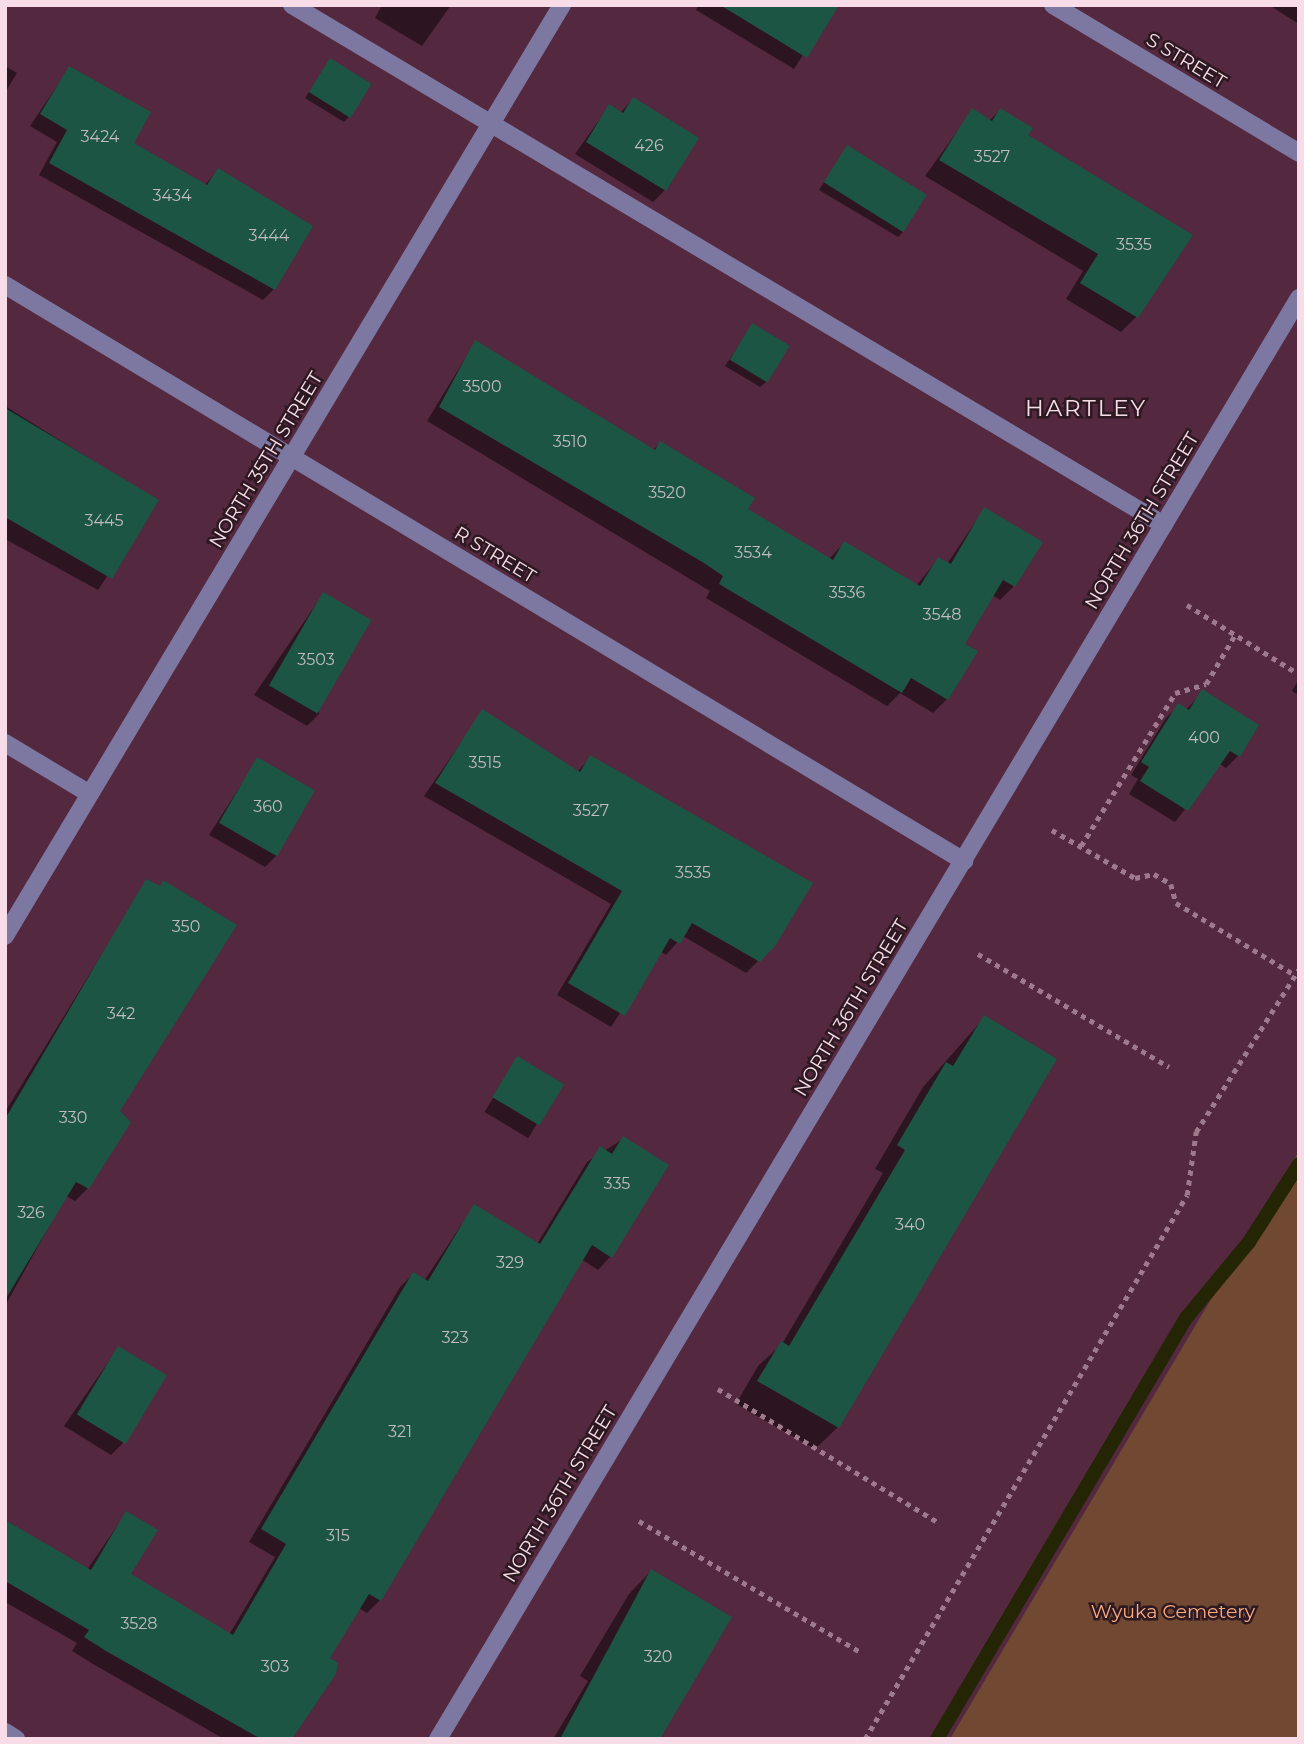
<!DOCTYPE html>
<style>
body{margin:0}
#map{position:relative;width:1304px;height:1744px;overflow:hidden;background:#54283e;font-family:Montserrat,sans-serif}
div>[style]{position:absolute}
.green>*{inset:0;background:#714932}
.shadow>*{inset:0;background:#0007;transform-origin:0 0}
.stream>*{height:14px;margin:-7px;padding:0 7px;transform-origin:7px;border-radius:7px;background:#242504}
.building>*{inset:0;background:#1c5544;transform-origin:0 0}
.path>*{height:4.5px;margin-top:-2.25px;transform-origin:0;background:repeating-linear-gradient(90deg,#9f7a8c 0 5px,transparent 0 10px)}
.minor>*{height:18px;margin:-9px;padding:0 9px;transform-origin:9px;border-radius:9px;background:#7d78a2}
span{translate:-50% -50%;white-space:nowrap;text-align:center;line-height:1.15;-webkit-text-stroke:5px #2d1922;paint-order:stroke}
.number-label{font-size:16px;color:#c1babf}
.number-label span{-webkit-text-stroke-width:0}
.street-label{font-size:19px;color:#f8dce8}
.park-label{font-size:19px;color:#fbab7d}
.quarter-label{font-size:23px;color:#f8dce8;letter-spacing:2px}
.frame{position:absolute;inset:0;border:7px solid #f8dce8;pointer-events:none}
</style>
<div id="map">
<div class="green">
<div style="clip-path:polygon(1299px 1151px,1299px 1739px,950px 1739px)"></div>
</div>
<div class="shadow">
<div style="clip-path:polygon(382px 5px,451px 5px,422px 46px,375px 18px)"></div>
<div style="clip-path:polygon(698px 5px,835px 5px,794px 69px,696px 10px)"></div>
<div style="clip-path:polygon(1269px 5px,1299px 5px,1299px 24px)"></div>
<div style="clip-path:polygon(330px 60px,349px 117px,344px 122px,305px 98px)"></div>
<div style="clip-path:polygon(5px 66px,17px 73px,5px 93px)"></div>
<div style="clip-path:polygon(69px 68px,132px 143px,204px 186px,218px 170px,274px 289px,263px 300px,39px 175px,57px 142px,30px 126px)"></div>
<div style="clip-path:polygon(633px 99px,665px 190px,653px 202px,575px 154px,609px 106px,620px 113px)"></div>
<div style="clip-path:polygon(1000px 110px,1026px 135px,1137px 316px,1121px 332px,1066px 299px,1083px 271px,925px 176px,972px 111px,989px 121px)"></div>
<div style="clip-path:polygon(847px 148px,904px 231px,898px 237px,819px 190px)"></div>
<div style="clip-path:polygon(753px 325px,766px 382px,760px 387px,725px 366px)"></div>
<div style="clip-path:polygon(475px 342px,653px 450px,660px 443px,746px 509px,829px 559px,844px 543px,916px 586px,938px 559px,947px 564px,984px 509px,1014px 586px,1000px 600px,992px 595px,963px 644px,947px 699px,933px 713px,900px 693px,887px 706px,706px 598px,710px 591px,427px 421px)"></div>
<div style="clip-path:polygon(5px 406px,157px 501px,98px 590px,5px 539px)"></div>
<div style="clip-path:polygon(323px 594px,319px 714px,307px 726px,254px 695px)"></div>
<div style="clip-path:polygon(1299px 679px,1299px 695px,1292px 691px)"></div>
<div style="clip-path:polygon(1203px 691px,1238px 756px,1226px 768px,1220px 764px,1175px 822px,1129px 794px,1138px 779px,1131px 775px,1166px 718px,1178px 706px,1186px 710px)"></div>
<div style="clip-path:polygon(482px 712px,577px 772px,591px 757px,758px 961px,746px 973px,683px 936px,666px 955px,660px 951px,611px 1027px,557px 995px,611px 904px,424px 796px)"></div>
<div style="clip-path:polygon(257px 760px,277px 855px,265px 867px,209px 835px)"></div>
<div style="clip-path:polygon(147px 881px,118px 1111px,88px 1188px,75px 1201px,66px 1196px,5px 1306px,5px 1112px)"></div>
<div style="clip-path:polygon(984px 1018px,838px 1427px,815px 1449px,736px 1404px,758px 1366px,782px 1344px,883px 1173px,875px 1169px,923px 1087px)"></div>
<div style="left:517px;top:1058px;width:51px;height:63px;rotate:31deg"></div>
<div style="clip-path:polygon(623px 1139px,611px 1256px,598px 1270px,581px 1259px,380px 1600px,367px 1613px,359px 1608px,328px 1659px,335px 1673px,291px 1739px,224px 1739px,93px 1664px,72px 1651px,77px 1643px,5px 1602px,5px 1520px,87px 1570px,126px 1513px,129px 1575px,229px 1635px,275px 1557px,249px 1542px,400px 1287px,413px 1274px,424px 1281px,474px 1206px,537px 1244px,587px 1162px)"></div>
<div style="clip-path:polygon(118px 1348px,123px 1443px,111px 1455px,64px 1426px)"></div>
<div style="clip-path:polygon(651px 1571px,657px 1739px,553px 1739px,588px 1681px,580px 1676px,629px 1594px)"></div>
</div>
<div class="stream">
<div style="left:937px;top:1739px;width:490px;rotate:-59.4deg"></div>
<div style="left:1187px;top:1317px;width:97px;rotate:-50.4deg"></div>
<div style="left:1249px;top:1242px;width:93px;rotate:-57.3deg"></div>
</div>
<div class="building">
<div style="clip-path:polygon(720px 5px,839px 5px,807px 58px)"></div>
<div style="left:330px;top:58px;width:49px;height:40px;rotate:32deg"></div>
<div style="clip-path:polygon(69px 66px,151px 112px,134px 143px,207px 185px,218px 168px,313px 226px,275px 290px,49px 163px,67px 130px,40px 114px)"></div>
<div style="clip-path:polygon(633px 97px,699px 138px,666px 191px,586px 142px,609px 104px,623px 113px)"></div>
<div style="clip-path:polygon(972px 108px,992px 121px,1000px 108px,1033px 128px,1028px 135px,1193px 235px,1138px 318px,1080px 283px,1098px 254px,939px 160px)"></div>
<div style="left:847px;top:145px;width:94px;height:44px;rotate:32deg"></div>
<div style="left:752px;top:323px;width:44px;height:43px;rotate:31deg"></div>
<div style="clip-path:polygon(475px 340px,655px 450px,660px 441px,755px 498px,748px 509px,833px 560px,844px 541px,920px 586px,938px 557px,951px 564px,984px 507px,1043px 542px,1015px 587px,1003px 580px,965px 644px,978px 651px,948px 700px,911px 678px,902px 693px,719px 584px,723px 576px,704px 563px,439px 407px)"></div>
<div style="clip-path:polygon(5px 408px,159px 500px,112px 579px,5px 517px)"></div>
<div style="left:323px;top:592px;width:56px;height:108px;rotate:30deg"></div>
<div style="clip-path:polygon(1202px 689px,1259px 725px,1240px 757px,1230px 751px,1188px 811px,1140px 781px,1149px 767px,1141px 762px,1178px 703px,1189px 710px)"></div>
<div style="clip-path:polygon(482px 709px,580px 772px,590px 755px,813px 883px,775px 946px,760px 962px,692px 923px,680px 944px,670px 938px,625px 1016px,568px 983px,622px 891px,435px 783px)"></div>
<div style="left:257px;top:757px;width:67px;height:76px;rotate:30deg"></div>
<div style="clip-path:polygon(146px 879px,160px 886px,163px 880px,237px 925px,120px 1111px,131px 1122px,89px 1189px,76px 1182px,5px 1300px,5px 1119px)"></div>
<div style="clip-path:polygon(984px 1015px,1057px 1059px,839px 1428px,757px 1381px,781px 1341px,789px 1346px,905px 1150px,897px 1145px,946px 1062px,953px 1066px)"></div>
<div style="left:517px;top:1056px;width:55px;height:48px;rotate:31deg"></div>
<div style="clip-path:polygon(623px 1136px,669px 1165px,612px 1258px,592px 1245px,381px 1601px,369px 1594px,330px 1658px,338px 1663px,336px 1674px,292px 1739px,261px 1739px,106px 1651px,84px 1637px,89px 1630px,5px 1581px,5px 1520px,91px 1570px,126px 1511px,158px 1530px,131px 1574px,233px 1635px,286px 1544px,261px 1529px,413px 1272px,428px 1281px,474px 1204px,540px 1244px,600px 1146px,612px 1154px)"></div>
<div style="left:118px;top:1346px;width:57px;height:80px;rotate:31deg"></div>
<div style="clip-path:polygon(651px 1569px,732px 1617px,660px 1739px,560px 1739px)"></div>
</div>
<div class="path">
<div style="left:1187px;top:605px;width:129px;rotate:31.7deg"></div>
<div style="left:1052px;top:830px;width:96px;rotate:30deg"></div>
<div style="left:1135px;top:878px;width:19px;rotate:-12deg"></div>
<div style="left:1154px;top:874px;width:20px;rotate:30deg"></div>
<div style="left:1171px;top:884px;width:20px;rotate:75deg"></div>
<div style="left:1176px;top:903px;width:139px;rotate:31.2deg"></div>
<div style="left:1081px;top:846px;width:180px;rotate:-58.4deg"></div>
<div style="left:1175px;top:693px;width:32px;rotate:-16deg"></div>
<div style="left:1206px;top:684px;width:57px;rotate:-59.4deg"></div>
<div style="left:978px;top:954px;width:222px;rotate:30.6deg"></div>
<div style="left:718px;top:1389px;width:258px;rotate:31.2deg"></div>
<div style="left:639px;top:1521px;width:259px;rotate:30.6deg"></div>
<div style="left:865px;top:1739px;width:632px;rotate:-59.38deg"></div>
<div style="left:1187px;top:1195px;width:64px;rotate:-81.9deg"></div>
<div style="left:1196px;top:1132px;width:193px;rotate:-57.7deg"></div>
</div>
<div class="minor">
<div style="left:292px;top:5px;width:1015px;rotate:30.81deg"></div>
<div style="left:1053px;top:5px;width:287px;rotate:31deg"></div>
<div style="left:5px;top:285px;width:1119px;rotate:30.99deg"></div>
<div style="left:5px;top:743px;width:99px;rotate:31deg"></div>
<div style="left:5px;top:936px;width:1085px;rotate:-59.11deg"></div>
<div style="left:5px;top:1732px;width:13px;rotate:32deg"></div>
<div style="left:438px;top:1739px;width:1679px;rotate:-59.14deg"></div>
</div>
<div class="number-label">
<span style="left:100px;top:137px">3424</span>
<span style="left:649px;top:146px">426</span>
<span style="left:992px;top:157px">3527</span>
<span style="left:172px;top:196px">3434</span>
<span style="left:269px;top:236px">3444</span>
<span style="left:1134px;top:245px">3535</span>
<span style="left:482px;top:387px">3500</span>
<span style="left:570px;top:442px">3510</span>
<span style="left:667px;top:493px">3520</span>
<span style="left:104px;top:521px">3445</span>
<span style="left:753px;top:553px">3534</span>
<span style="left:847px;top:593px">3536</span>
<span style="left:942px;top:615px">3548</span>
<span style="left:316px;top:660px">3503</span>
<span style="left:1204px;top:738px">400</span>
<span style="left:485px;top:763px">3515</span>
<span style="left:268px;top:807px">360</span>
<span style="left:591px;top:811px">3527</span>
<span style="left:693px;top:873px">3535</span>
<span style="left:186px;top:927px">350</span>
<span style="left:121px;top:1014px">342</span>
<span style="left:73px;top:1118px">330</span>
<span style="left:617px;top:1184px">335</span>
<span style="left:31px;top:1213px">326</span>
<span style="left:910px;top:1225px">340</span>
<span style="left:510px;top:1263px">329</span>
<span style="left:455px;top:1338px">323</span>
<span style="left:400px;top:1432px">321</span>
<span style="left:338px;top:1536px">315</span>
<span style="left:139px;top:1624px">3528</span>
<span style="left:658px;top:1657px">320</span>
<span style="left:275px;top:1667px">303</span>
</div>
<div class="street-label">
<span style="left:1186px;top:61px;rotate:31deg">S STREET</span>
<span style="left:266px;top:460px;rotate:-59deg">NORTH 35TH STREET</span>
<span style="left:1142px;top:521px;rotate:-59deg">NORTH 36TH STREET</span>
<span style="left:495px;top:555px;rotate:31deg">R STREET</span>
<span style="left:851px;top:1008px;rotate:-59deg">NORTH 36TH STREET</span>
<span style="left:560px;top:1494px;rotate:-59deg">NORTH 36TH STREET</span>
</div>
<div class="park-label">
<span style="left:1173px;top:1612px">Wyuka Cemetery</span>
</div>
<div class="quarter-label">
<span style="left:1086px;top:408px">HARTLEY</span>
</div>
<div class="frame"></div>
</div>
